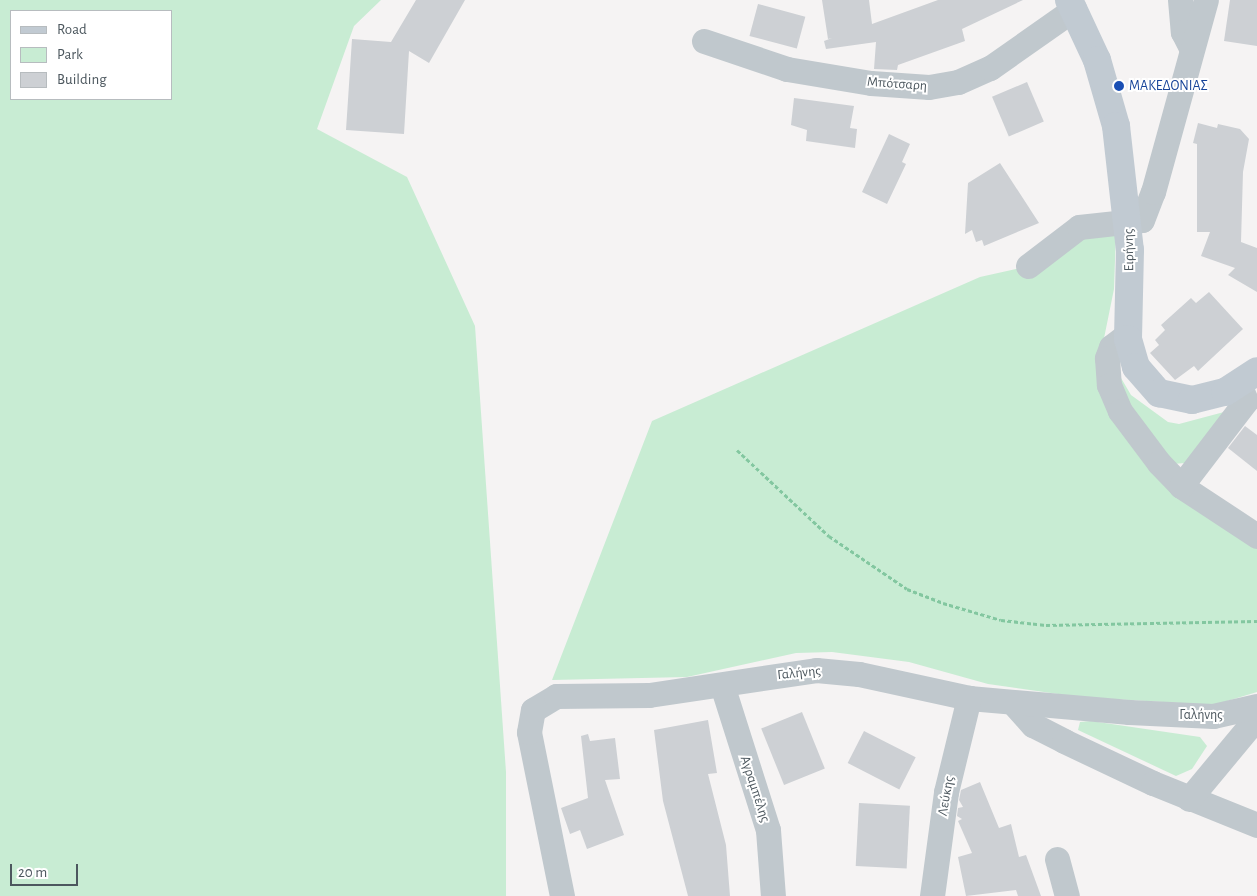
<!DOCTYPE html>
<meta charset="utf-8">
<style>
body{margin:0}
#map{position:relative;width:1257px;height:896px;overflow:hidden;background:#f5f3f3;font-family:"Alegreya Sans",sans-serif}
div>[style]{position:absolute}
.green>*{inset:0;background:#c8ecd3}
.building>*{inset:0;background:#cdd0d4;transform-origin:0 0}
.path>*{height:3px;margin-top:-1.5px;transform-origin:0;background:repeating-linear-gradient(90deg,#83c7a0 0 4px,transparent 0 6.5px)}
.street>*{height:25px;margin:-12.5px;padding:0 12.5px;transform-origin:12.5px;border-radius:12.5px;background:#c0c8cd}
.secondary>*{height:28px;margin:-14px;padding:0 14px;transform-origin:14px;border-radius:14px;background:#c1cad2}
.dots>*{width:14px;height:14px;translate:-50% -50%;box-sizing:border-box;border:2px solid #fff;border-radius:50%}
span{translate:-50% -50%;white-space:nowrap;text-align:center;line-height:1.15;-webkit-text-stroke:4px #fff;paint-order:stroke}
.street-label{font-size:14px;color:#4c575e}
.transit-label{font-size:14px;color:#164399}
.left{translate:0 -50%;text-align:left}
.legend{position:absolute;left:10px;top:10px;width:162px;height:90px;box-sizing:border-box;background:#fff;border:1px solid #b7bcbf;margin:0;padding:6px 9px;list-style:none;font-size:15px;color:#4c575e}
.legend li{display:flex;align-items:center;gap:10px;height:25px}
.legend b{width:25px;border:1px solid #b7bcbf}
.scale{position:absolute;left:10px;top:864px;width:68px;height:22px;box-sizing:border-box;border:2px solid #4c575e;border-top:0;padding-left:6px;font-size:15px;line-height:18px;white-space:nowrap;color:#4c575e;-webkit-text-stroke:4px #fff;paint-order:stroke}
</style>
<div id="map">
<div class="green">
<div style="clip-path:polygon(evenodd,0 0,381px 0,354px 26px,317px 129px,407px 177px,475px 326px,506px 772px,506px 896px,0 896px,0 0,11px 11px,171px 11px,171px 99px,11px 99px,11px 11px)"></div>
<div style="clip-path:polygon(1116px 232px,1114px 289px,1099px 363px,1105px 396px,1257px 547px,1257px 692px,1214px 705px,1079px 697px,988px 684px,909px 662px,832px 652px,796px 653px,687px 677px,552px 680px,652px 421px,980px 277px,1016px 269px,1027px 272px,1070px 240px)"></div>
<div style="clip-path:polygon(1117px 361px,1121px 378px,1131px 395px,1168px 422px,1179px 424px,1224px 412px,1185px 463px,1173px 464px,1124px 401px)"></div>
<div style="clip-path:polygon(1091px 721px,1200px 737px,1207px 746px,1192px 769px,1176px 776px,1078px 730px,1080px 722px)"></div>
</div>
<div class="building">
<div style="clip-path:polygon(416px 0,465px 0,429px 63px,409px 51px,404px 134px,346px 130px,352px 39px,391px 42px)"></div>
<div style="clip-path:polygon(822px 0,869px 0,872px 24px,938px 0,1023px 0,962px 29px,965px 41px,898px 65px,897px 70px,874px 69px,876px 42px,826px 49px,824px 41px,832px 38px,828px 39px)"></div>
<div style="clip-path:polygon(1230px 0,1257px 0,1257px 46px,1224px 41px)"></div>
<div style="left:758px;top:4px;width:49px;height:33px;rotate:15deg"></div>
<div style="left:1027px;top:82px;width:43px;height:38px;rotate:67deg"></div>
<div style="clip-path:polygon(794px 98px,854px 106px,850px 128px,857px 129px,855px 148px,806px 141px,807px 130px,791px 125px)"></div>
<div style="clip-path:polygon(1198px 123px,1217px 128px,1218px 124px,1240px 129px,1249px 139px,1243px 172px,1241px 242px,1257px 248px,1257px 292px,1228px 275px,1235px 268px,1201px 256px,1210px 232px,1197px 232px,1197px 144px,1193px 143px)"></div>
<div style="clip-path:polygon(889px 134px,910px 144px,902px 162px,906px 164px,887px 204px,862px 192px)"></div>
<div style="clip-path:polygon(1000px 163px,1039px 223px,984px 246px,982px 240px,976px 242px,972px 230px,965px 234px,968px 183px)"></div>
<div style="clip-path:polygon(1209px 292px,1243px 329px,1198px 371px,1194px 366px,1175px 380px,1150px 353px,1159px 345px,1155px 340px,1165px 330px,1161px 325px,1191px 298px,1196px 303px)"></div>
<div style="clip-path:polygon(1245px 426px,1257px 435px,1257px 471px,1228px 448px)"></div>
<div style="left:802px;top:712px;width:61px;height:44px;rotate:68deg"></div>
<div style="clip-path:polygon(708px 720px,717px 773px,708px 774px,726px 845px,730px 896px,688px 896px,663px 801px,654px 730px)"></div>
<div style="left:864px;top:731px;width:58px;height:36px;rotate:27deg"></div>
<div style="clip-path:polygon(588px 734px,590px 741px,615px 738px,620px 779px,605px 780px,624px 835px,587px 849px,580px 830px,570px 834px,561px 808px,588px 798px,581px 736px)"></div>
<div style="clip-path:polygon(980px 782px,999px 828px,1011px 824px,1019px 857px,1026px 855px,1041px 896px,1018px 896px,1016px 890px,966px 896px,958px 857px,972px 853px,958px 821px,962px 819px,957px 816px,958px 808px,963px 807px,959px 800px,961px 790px)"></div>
<div style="left:859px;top:803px;width:51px;height:63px;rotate:3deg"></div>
</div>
<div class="path">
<div style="left:737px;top:450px;width:126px;rotate:43.1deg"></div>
<div style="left:829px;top:536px;width:94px;rotate:34.2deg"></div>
<div style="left:907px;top:589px;width:39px;rotate:21deg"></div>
<div style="left:943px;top:603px;width:60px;rotate:16.3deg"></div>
<div style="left:1001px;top:620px;width:45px;rotate:6.3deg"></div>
<div style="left:1046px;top:625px;width:211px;rotate:-1.1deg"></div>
</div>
<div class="street">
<div style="left:1180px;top:0;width:32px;rotate:85deg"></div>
<div style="left:1183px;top:32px;width:18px;rotate:63deg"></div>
<div style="left:704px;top:41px;width:88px;rotate:18.6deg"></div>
<div style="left:787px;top:69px;width:85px;rotate:9.5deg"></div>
<div style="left:871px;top:83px;width:58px;rotate:3.9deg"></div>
<div style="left:929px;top:87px;width:29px;rotate:-10deg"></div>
<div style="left:958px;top:82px;width:35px;rotate:-24deg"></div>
<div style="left:990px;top:68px;width:103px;rotate:-35.1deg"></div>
<div style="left:1028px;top:266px;width:64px;rotate:-37.4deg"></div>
<div style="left:1079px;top:227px;width:63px;rotate:-6.3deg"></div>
<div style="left:1142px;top:220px;width:30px;rotate:-69deg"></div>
<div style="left:1153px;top:192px;width:199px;rotate:-74.6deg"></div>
<div style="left:1128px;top:334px;width:21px;rotate:143deg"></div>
<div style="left:1111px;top:347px;width:12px;rotate:110deg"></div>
<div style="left:1107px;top:358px;width:27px;rotate:86deg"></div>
<div style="left:1109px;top:385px;width:28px;rotate:67deg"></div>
<div style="left:1120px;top:411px;width:65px;rotate:53.1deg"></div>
<div style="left:1159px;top:463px;width:32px;rotate:46deg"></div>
<div style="left:1181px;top:486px;width:91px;rotate:33.3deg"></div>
<div style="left:1181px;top:486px;width:107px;rotate:-52.6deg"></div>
<div style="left:1246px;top:401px;width:18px;rotate:-112deg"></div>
<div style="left:722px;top:685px;width:152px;rotate:72.4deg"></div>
<div style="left:768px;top:830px;width:66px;rotate:85.7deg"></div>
<div style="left:1012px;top:702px;width:31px;rotate:48deg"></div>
<div style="left:1033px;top:725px;width:35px;rotate:27deg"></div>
<div style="left:1064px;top:741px;width:98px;rotate:25.3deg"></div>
<div style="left:1153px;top:783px;width:112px;rotate:22deg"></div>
<div style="left:1189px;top:799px;width:92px;rotate:-50.3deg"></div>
<div style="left:1248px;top:728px;width:20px;rotate:-63deg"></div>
<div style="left:1057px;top:859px;width:38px;rotate:75deg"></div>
<div style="left:562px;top:896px;width:167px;rotate:-101.4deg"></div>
<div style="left:529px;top:732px;width:22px;rotate:-80deg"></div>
<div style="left:533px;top:710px;width:27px;rotate:-31deg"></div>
<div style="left:556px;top:696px;width:93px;rotate:-0.6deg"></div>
<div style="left:649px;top:695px;width:169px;rotate:-8.5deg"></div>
<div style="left:816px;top:670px;width:43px;rotate:5.3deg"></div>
<div style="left:859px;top:674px;width:113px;rotate:12.3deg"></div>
<div style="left:969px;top:698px;width:161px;rotate:5deg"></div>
<div style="left:1129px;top:712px;width:84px;rotate:2.7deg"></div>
<div style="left:1213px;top:716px;width:45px;rotate:-12.8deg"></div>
<div style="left:932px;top:896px;width:105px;rotate:-82.3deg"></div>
<div style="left:946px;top:792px;width:97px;rotate:-76.3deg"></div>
</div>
<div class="secondary">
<div style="left:1069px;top:0;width:66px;rotate:65deg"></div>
<div style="left:1097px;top:60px;width:69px;rotate:73.9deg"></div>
<div style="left:1116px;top:126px;width:125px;rotate:83.6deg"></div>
<div style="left:1130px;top:250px;width:89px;rotate:91.3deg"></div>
<div style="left:1128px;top:339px;width:29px;rotate:74deg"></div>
<div style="left:1136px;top:367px;width:35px;rotate:49deg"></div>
<div style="left:1159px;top:393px;width:34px;rotate:12deg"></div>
<div style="left:1192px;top:400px;width:34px;rotate:-14deg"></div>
<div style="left:1225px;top:392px;width:38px;rotate:-33deg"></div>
</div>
<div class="dots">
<div style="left:1119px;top:86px;background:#1a4fb4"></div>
</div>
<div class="street-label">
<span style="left:897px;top:84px;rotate:4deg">Μπότσαρη</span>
<span style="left:1129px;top:250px;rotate:-91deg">Ειρήνης</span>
<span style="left:799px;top:673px;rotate:-6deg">Γαλήνης</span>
<span style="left:1201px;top:715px">Γαλήνης</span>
<span style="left:755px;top:789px;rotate:72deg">Αγραμπέλης</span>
<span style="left:946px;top:796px;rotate:-80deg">Λεύκης</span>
</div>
<div class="transit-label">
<span class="left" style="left:1129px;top:86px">ΜΑΚΕΔΟΝΙΑΣ</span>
</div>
<ul class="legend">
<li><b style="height:6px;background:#c1cad2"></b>Road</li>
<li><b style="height:14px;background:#c8ecd3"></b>Park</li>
<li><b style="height:14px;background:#cdd0d4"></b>Building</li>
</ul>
<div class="scale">20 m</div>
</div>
